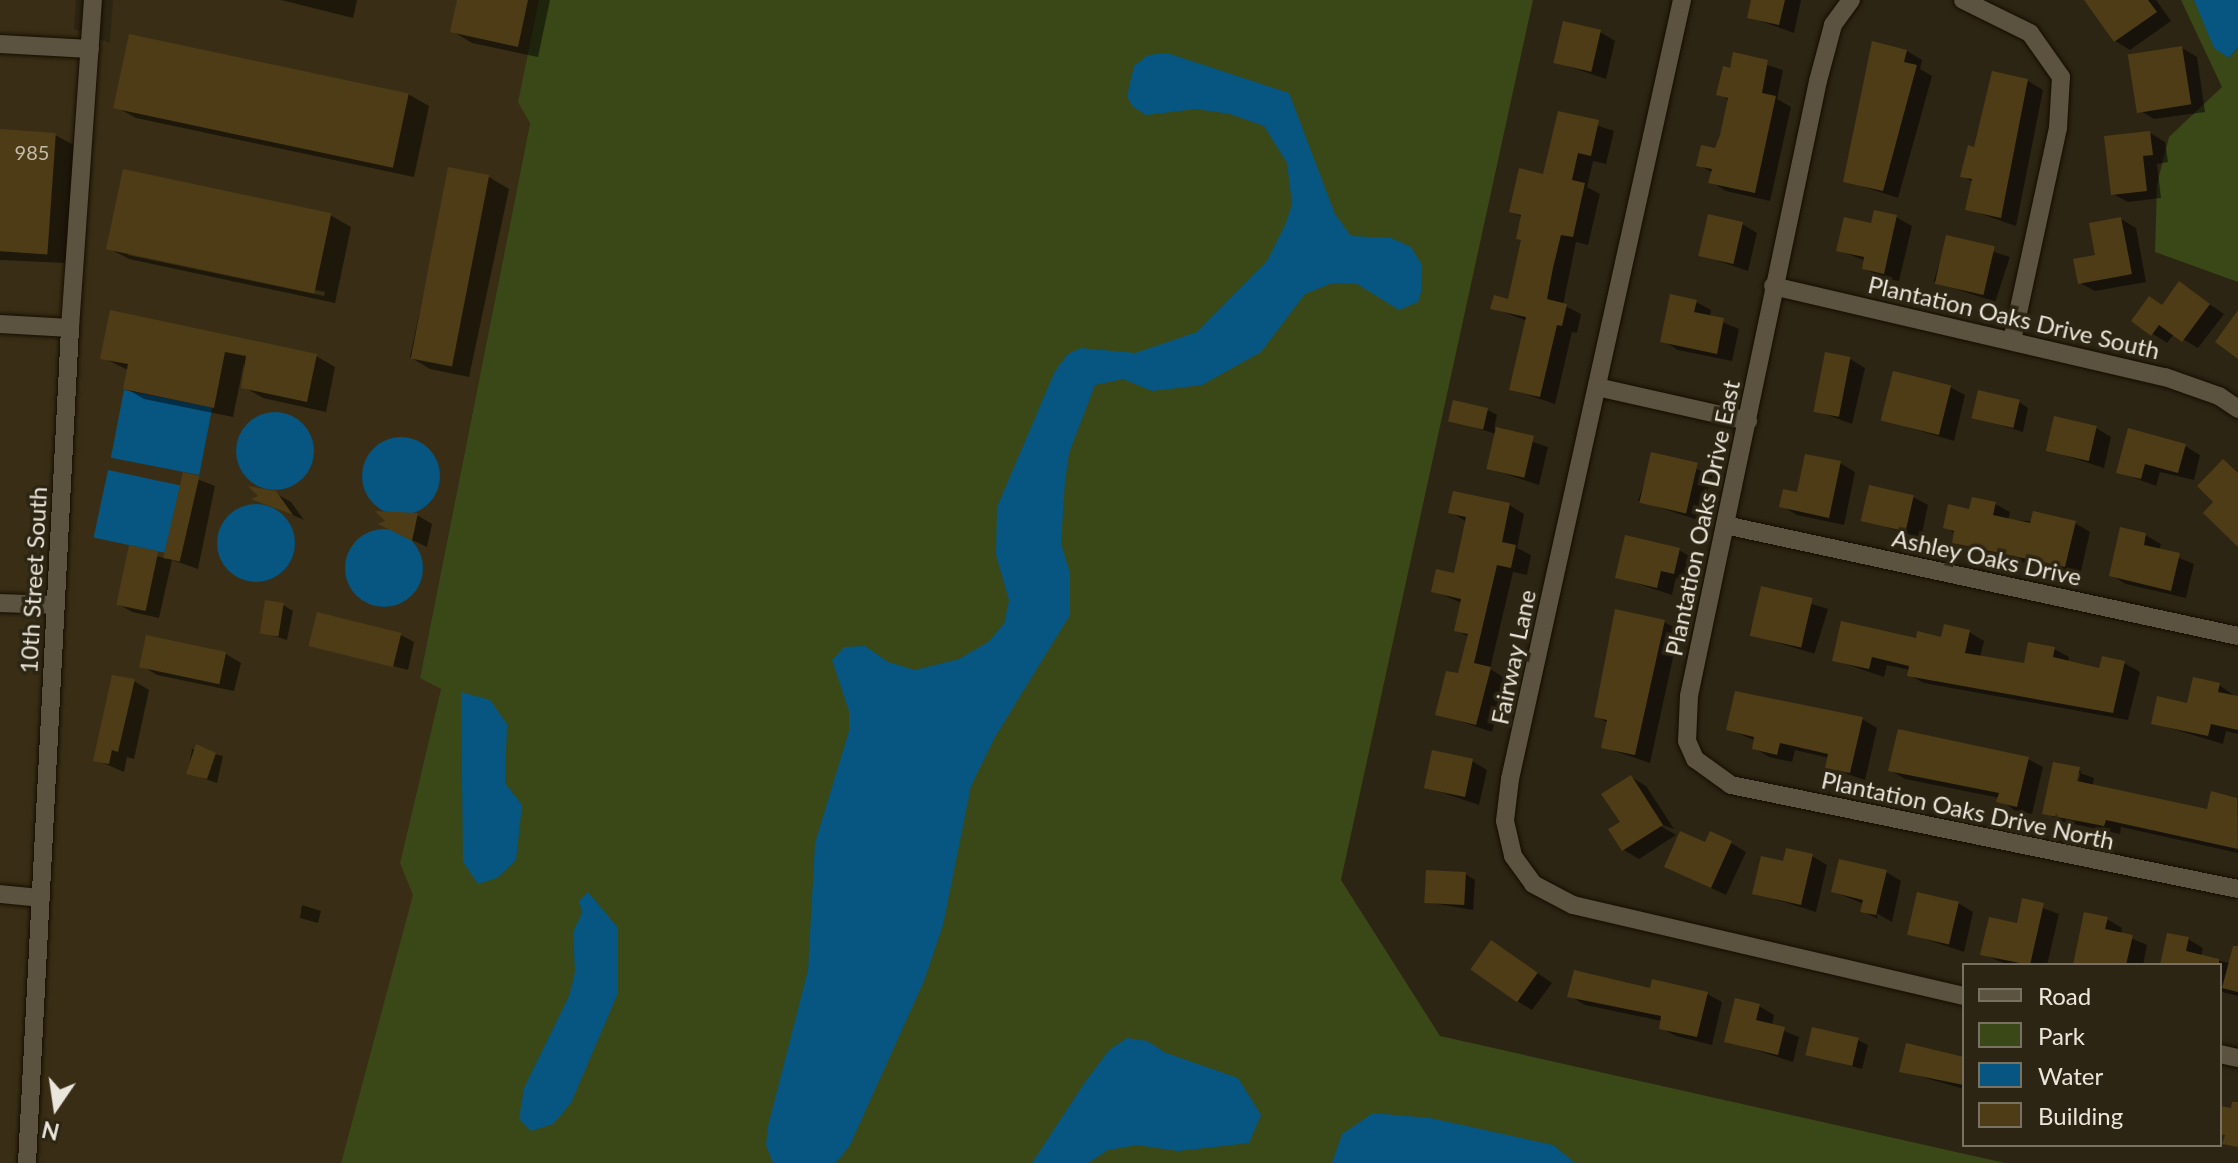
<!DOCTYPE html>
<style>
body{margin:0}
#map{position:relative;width:2238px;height:1163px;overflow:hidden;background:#2d2513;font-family:Lato,sans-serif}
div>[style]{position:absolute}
.built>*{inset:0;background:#392e15}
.green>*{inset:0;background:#3a4717}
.water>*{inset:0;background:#065681;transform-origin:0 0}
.round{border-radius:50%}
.shadow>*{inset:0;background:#0007;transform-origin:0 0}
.building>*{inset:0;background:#4d3c16;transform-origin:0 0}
.roads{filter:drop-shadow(0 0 2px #150d01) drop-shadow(0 0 2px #150d01)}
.minor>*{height:18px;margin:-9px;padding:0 9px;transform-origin:9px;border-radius:9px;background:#5b523f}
span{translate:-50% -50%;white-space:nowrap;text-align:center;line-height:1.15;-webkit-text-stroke:7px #2d2513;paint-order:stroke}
.number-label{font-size:20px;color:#c4bcaa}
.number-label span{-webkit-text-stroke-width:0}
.street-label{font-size:24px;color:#ebe6db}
.legend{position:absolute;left:1962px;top:963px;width:260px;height:184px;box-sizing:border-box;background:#2d2513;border:2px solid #797263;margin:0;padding:10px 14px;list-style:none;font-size:24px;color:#ebe6db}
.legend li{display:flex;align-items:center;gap:16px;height:40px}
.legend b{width:40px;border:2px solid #797263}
.north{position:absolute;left:16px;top:1067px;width:80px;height:80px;-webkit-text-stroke:6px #2d2513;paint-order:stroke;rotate:193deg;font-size:22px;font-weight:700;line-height:32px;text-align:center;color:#ebe6db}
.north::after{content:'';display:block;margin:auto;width:28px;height:36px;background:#ebe6db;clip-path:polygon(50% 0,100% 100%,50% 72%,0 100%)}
</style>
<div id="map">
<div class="built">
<div style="clip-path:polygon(0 0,76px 0,74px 29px,110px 43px,113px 0,554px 0,420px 677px,441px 689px,400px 863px,414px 894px,341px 1163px,0 1163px)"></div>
</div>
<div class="green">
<div style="clip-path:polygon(539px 0,1533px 0,1341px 880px,1440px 1036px,2005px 1163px,341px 1163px,413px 895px,400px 863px,441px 689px,420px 678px,530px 123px,518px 102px)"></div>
<div style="clip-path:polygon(2181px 0,2194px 0,2229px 58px,2238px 47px,2238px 282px,2155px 252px,2157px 184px,2169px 137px,2222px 87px)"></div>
</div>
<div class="water">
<div style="clip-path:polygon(2194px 0,2238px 0,2238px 47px,2229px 58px,2214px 48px)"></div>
<div style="clip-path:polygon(1167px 53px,1289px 93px,1335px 214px,1351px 236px,1391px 238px,1411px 247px,1422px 265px,1421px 292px,1418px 302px,1399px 310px,1357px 284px,1332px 283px,1305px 294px,1261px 352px,1202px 385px,1152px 391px,1123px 379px,1095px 385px,1069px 453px,1065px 481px,1061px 544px,1070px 573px,1070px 615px,995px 737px,971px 786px,943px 925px,924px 981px,850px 1145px,836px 1163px,773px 1163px,766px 1145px,768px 1126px,808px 970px,815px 843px,849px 731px,849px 711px,832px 660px,844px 647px,865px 646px,888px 662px,915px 670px,959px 659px,988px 642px,1004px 624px,1009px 600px,996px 555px,997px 507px,1055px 371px,1068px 354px,1081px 348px,1135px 353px,1197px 332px,1267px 261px,1286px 223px,1292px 204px,1287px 163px,1264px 126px,1230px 114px,1196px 109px,1146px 115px,1132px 106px,1127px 96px,1134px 66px,1148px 55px)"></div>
<div style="left:124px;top:390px;width:90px;height:69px;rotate:11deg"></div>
<div class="round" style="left:236px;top:412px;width:78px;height:78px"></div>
<div class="round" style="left:362px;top:437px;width:78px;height:78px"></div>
<div style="left:108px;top:470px;width:74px;height:69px;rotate:12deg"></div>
<div class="round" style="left:217px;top:504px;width:78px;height:78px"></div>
<div class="round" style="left:345px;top:529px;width:78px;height:78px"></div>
<div style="clip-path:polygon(461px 692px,490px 700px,507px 724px,505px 783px,522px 805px,516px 860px,497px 878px,478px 884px,463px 862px)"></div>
<div style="clip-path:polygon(588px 892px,618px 928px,618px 993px,571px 1103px,553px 1124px,531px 1131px,519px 1119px,524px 1088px,569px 996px,575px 972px,573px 932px,582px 913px,579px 901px)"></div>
<div style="clip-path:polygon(1127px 1038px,1147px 1041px,1166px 1053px,1238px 1078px,1261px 1115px,1249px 1143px,1178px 1151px,1137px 1145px,1108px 1150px,1088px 1163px,1032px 1163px,1085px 1082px,1109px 1050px)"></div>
<div style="clip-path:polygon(1373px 1113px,1430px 1118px,1553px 1145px,1575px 1163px,1332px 1163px,1342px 1134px)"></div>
</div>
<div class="shadow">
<div style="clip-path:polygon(281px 0,357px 0,353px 18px)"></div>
<div style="clip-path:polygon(459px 0,550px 0,538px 57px,472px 43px,452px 31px)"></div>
<div style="clip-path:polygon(1753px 0,1801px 0,1794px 33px,1749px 17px)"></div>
<div style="clip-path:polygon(2087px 0,2156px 0,2171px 21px,2130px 50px,2115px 41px)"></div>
<div style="clip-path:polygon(1600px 32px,1615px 41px,1606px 79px,1555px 62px)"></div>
<div style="clip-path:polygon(2182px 48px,2197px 57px,2205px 112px,2154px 119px,2139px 110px)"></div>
<div style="clip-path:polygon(1907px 51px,1922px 60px,1920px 69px,1932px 76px,1898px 198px,1846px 181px)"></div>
<div style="clip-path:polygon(1735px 55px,1783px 70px,1777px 99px,1791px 107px,1770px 201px,1726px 191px,1711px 182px,1713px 173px,1699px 165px,1716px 150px,1730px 101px,1719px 94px)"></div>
<div style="clip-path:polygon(2028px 81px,2043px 90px,2016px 226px,1967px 209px,1973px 182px,1963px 176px,1976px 149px)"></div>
<div style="clip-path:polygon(408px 94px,429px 106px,414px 177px,136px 118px,116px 107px)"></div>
<div style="clip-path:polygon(1559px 113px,1614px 131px,1606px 164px,1593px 161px,1587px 187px,1600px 194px,1588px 245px,1576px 242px,1563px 305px,1581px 314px,1577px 333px,1572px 332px,1555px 404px,1511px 389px,1527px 321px,1493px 308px,1509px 301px,1523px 240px,1523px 218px,1511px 211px,1545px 176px)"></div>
<div style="clip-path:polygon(0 131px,55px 135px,74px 145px,67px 263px,0 260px)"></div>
<div style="clip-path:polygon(2150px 133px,2165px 142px,2168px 162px,2157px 164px,2161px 198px,2128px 202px,2113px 194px)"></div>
<div style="clip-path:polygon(450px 169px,489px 177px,509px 189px,469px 377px,430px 369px,410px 357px)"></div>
<div style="clip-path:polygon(evenodd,330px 215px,351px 227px,335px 303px,129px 259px,108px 248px,330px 215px,128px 251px,325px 292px,324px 296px,128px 255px,128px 251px)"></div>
<div style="clip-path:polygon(1896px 217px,1912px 226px,1899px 281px,1879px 277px,1864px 268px,1866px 261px,1838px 250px,1873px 225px)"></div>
<div style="clip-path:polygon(2121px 219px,2136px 228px,2146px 282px,2095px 291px,2080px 283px)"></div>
<div style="clip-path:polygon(1742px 224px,1757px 233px,1748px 271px,1701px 255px)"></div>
<div style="left:1948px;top:237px;width:65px;height:47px;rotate:18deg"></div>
<div style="clip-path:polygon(2180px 284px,2224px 314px,2198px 348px,2174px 334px,2167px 343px,2133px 321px,2163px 306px)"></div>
<div style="clip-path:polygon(1696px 302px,1711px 310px,1710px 317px,1739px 329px,1732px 361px,1678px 350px,1663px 341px)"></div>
<div style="clip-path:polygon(112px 313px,316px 356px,335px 367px,326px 412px,263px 398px,244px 387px,244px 363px,233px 417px,144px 399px,125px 388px,128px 370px,103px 358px)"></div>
<div style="clip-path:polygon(1850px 359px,1865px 368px,1852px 424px,1814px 410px)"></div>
<div style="clip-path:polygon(1950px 387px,1965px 395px,1954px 441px,1884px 420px)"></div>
<div style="clip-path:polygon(2019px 402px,2028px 408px,2023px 432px,1973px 417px)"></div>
<div style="clip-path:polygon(1488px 410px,1497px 415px,1494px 429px,1548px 447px,1539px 485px,1488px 468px,1496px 434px,1451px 420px)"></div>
<div style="clip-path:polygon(2096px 428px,2111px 437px,2104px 468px,2048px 450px)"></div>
<div style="clip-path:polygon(2185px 446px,2200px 455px,2194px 480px,2160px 472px,2156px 486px,2118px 472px)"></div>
<div style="left:1653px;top:455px;width:63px;height:48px;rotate:18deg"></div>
<div style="clip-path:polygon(1840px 463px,1855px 472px,1844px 525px,1797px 515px,1782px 506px)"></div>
<div style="clip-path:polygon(184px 474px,215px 486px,198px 569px,172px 560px,159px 618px,132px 612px,118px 604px,130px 548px,167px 559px)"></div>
<div style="clip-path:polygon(275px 493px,291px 502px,304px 520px,255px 499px)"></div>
<div style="clip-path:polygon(1913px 497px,1928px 505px,1921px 538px,1863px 520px)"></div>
<div style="clip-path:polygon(1995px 504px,2010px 512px,2008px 520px,2075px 523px,2090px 532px,2080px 575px,1969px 551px,1954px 542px,1956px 534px,1945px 527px)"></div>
<div style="clip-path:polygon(1509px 505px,1524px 514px,1517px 548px,1531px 555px,1527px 575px,1513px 572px,1490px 669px,1505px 678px,1492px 732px,1438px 714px,1459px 676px,1469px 637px,1456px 630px,1462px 603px,1433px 591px,1456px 575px,1467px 522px,1451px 512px)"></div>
<div style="clip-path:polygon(417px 515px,432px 524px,427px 547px,395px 532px,388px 522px)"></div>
<div style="clip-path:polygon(2145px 535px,2161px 544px,2159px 550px,2194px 564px,2186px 598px,2126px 584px,2111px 575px)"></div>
<div style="clip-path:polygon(1679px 550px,1694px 559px,1689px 581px,1676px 578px,1672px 595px,1617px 577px)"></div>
<div style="left:1763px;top:589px;width:68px;height:47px;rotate:17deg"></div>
<div style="clip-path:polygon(283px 605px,293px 611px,287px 640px,261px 632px)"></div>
<div style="clip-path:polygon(1664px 622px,1679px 630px,1650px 763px,1603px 747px,1608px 723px,1596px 716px)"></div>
<div style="clip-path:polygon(1969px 632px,1984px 641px,1980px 657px,2026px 665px,2054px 649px,2069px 657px,2068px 662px,2101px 670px,2124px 663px,2140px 672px,2128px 720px,1924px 683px,1909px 675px,1910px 670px,1887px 665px,1884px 677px,1834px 660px)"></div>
<div style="clip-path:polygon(401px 635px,414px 642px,408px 670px,313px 645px)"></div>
<div style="clip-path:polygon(148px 637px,226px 654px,241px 663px,234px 691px,157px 675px,142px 666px)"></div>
<div style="clip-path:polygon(134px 681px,149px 690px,134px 759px,127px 757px,124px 772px,96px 760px)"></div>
<div style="clip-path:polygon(2219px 685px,2238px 698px,2238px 734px,2226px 731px,2223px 744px,2153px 723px)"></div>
<div style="clip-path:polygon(1862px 719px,1877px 728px,1865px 780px,1827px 767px,1829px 758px,1795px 750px,1792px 762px,1769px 757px,1754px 748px,1756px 741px,1728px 729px)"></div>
<div style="clip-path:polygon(192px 749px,223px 756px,217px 783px,188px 773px)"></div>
<div style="clip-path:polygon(2028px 759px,2043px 767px,2032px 814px,2014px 810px,2000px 798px,1905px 779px,1890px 770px)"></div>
<div style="clip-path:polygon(1472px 761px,1487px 770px,1479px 805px,1426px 787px)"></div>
<div style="clip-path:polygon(evenodd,2055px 764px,2094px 778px,2092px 787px,2208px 812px,2212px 794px,2236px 799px,2238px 853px,2121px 827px,2120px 834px,2060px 821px,2045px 812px,2055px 764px,2077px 771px,2081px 771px,2076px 791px,2073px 791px,2077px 771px)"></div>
<div style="clip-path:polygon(1631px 777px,1646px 786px,1674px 829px,1654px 822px,1676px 835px,1639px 859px,1624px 850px,1622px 822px)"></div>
<div style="clip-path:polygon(1731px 843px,1746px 852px,1726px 895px,1681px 874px,1706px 845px)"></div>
<div style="clip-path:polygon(1812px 856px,1827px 865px,1816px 912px,1754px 893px,1785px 863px)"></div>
<div style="clip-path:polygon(1886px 872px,1901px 881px,1892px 922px,1876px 913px,1878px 919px,1862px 911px,1864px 904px,1834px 892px)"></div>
<div style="clip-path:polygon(1465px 874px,1475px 880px,1473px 910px,1426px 902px)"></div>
<div style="clip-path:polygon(2024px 901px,2059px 914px,2047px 965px,2008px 965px,1983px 954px,2018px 925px)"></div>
<div style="clip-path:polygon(1958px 903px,1973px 912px,1964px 952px,1910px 934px)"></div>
<div style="clip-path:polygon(302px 905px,321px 911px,318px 923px,300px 918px)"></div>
<div style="clip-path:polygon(2107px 919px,2122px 928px,2121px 934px,2147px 945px,2143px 965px,2075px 965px)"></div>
<div style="clip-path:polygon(2188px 939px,2203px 948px,2201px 957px,2230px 963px,2238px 947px,2238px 996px,2222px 992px,2220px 999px,2220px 965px,2162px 965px)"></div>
<div style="clip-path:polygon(1492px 942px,1552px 983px,1532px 1010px,1517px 1001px)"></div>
<div style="clip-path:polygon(1652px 990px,1707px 994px,1722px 1002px,1712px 1045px,1676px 1036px,1661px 1028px,1662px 1021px,1585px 1005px,1570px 996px)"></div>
<div style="clip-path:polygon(1759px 1006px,1774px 1015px,1772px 1026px,1799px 1037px,1793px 1062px,1727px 1041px)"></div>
<div style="clip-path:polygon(1858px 1040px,1868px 1045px,1862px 1069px,1808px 1054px)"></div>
<div style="clip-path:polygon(1964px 1059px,1964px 1089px,1901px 1071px)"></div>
</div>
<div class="building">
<div style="clip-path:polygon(457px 0,528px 0,518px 47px,450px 32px)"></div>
<div style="clip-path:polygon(1751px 0,1785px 0,1779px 25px,1747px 18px)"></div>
<div style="clip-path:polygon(2084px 0,2148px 0,2157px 12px,2114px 42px)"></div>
<div style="left:1563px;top:21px;width:39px;height:43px;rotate:13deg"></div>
<div style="left:129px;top:34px;width:286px;height:76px;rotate:12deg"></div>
<div style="clip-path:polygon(1872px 41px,1907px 50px,1904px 62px,1917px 65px,1883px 191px,1843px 182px)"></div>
<div style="left:2182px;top:46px;width:59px;height:55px;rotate:81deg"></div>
<div style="clip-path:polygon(1733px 52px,1768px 60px,1762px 93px,1776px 96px,1755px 193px,1708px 183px,1712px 169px,1696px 166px,1701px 145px,1715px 148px,1720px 135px,1728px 98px,1716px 95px,1723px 66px,1730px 68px)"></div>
<div style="clip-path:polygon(1992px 71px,2028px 79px,2001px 218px,1965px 210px,1972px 179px,1960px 177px,1968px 145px,1974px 147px)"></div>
<div style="clip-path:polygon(1558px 111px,1599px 120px,1591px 156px,1578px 153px,1572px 180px,1585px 183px,1573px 237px,1561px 235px,1553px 268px,1547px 299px,1567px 304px,1562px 326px,1557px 325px,1540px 397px,1509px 390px,1526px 317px,1490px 309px,1494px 295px,1508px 299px,1521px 240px,1516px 239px,1521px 215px,1509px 212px,1519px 168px,1543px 174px)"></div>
<div style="left:0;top:129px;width:56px;height:122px;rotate:4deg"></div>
<div style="clip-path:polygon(2150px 131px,2153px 155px,2143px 156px,2147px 191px,2111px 195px,2104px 136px)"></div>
<div style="left:448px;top:167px;width:42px;height:195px;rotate:11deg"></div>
<div style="left:123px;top:169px;width:213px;height:82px;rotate:12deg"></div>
<div style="clip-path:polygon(1874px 210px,1897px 215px,1884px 274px,1862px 269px,1864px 257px,1836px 251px,1844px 217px,1871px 223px)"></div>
<div style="left:1708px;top:214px;width:36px;height:43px;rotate:13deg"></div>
<div style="clip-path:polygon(2121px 217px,2132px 274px,2078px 284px,2073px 259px,2095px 255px,2089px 223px)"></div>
<div style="left:1946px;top:235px;width:50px;height:50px;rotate:13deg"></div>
<div style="clip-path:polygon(2179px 281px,2210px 304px,2182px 342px,2159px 325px,2151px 336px,2131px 321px,2149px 296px,2162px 305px)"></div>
<div style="clip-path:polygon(1670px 294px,1697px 300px,1694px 312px,1724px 318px,1717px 354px,1660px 342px)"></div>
<div style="clip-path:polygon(110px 310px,317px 354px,307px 402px,241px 388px,246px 356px,225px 352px,214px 408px,123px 389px,128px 364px,100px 359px)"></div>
<div style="clip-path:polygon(2238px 310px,2238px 359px,2215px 342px)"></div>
<div style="left:1825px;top:352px;width:26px;height:61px;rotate:11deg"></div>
<div style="left:1893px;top:371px;width:60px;height:51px;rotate:14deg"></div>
<div style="left:1978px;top:390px;width:43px;height:29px;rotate:13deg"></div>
<div style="left:1453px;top:400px;width:36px;height:22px;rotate:13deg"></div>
<div style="left:2054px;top:416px;width:44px;height:36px;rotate:13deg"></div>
<div style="left:1496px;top:427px;width:39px;height:43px;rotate:13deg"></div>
<div style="clip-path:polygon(2128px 428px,2186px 444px,2178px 473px,2145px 464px,2141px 479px,2116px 473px)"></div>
<div style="left:1651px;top:452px;width:48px;height:52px;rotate:13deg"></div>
<div style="clip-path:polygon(1805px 454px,1841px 461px,1829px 518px,1779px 507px,1783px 489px,1797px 492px)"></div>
<div style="clip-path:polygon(2223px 459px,2238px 473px,2238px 547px,2203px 513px,2213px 502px,2197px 486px)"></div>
<div style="left:183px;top:472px;width:17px;height:88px;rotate:13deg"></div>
<div style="left:1869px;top:485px;width:46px;height:37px;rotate:13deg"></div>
<div style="clip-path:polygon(248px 486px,276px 491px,293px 515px,251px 499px,258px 496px)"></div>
<div style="clip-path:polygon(1453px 491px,1510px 503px,1502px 542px,1516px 545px,1511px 568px,1497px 565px,1474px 663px,1491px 667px,1476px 725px,1435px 715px,1446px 671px,1458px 673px,1468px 634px,1454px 631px,1461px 599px,1431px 592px,1436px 569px,1454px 573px,1466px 517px,1448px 513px)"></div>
<div style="clip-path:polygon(1972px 497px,1996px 502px,1993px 515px,2030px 523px,2033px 511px,2076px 521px,2065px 567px,1952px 543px,1954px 531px,1943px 528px,1948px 504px,1969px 509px)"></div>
<div style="clip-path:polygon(375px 511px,418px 513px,412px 541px,378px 524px,385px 521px)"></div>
<div style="clip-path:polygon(2120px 527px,2146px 533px,2144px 545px,2180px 553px,2171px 591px,2109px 576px)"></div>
<div style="clip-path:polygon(1625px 535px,1680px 548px,1674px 574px,1661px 571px,1657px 588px,1615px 578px)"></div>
<div style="left:129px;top:545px;width:30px;height:61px;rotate:12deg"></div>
<div style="left:1761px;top:586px;width:53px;height:51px;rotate:13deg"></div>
<div style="left:265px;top:600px;width:19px;height:34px;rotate:9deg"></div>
<div style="clip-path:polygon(1615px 609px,1665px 620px,1635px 755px,1601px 748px,1607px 720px,1594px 717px)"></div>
<div style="left:317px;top:612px;width:87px;height:35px;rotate:14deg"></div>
<div style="clip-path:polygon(1841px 621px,1916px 638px,1917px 631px,1941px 637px,1944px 624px,1970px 630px,1965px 653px,2024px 663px,2028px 642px,2055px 647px,2053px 657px,2099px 668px,2102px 656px,2125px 661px,2113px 713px,1907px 676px,1909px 666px,1872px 657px,1869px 669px,1832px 661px)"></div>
<div style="left:146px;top:635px;width:82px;height:33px;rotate:12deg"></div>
<div style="clip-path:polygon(112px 675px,135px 679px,118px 752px,112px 750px,109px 764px,93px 761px)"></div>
<div style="clip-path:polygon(2193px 677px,2220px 683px,2218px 692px,2238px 696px,2238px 730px,2211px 724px,2208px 736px,2151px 724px,2157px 696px,2187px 703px)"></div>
<div style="clip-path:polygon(1735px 691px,1863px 717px,1850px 773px,1825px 768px,1828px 754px,1780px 743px,1777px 755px,1752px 749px,1754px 737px,1726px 730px)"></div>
<div style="clip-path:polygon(1898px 729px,2029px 757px,2017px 807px,1996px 802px,1999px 793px,1888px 771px)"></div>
<div style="clip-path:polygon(196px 744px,216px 753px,207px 779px,186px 774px)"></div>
<div style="left:1432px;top:750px;width:42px;height:39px;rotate:12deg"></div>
<div style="clip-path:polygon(2053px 762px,2080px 767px,2077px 781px,2207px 809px,2211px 791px,2237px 798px,2238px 849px,2106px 820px,2104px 826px,2042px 814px)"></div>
<div style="clip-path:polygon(1631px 775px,1663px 825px,1622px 851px,1608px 829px,1620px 822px,1601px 794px)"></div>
<div style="clip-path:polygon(1680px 831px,1705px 842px,1710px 831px,1732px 841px,1711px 888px,1664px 867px)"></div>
<div style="clip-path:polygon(1786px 848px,1813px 854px,1801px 905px,1752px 894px,1761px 856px,1783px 861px)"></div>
<div style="clip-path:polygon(1839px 859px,1887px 870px,1876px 915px,1860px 912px,1863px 900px,1831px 892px)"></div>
<div style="left:1426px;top:870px;width:40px;height:33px;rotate:3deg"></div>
<div style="left:1917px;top:892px;width:43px;height:44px;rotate:13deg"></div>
<div style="clip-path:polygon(2022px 898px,2044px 903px,2030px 965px,1980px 955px,1989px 917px,2017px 923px)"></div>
<div style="clip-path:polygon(2084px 912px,2108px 917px,2105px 929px,2133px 935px,2126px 965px,2073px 965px)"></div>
<div style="clip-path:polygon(2167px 933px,2189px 937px,2186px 951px,2219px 959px,2219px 965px,2160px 965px)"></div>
<div style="left:1491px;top:940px;width:57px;height:36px;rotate:35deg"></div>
<div style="clip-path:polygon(2233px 946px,2238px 946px,2238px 992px,2222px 988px)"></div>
<div style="clip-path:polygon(1574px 970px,1650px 988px,1652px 979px,1708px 992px,1697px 1037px,1659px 1029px,1661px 1016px,1567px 997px)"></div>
<div style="clip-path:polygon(1735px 998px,1760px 1004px,1756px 1020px,1785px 1027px,1778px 1055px,1724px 1042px)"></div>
<div style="left:1812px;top:1027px;width:48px;height:29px;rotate:13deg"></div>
<div style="clip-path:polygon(1906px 1043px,1964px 1057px,1964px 1085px,1899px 1072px)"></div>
<div style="clip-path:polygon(2232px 1102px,2238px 1102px,2238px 1147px,2222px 1144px,2225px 1135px,2220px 1134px,2220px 1106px,2231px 1108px)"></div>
</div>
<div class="roads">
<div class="minor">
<div style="left:1682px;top:0;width:798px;rotate:102.45deg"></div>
<div style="left:1510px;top:779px;width:42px;rotate:96.8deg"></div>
<div style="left:1505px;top:821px;width:36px;rotate:77deg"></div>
<div style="left:1513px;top:856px;width:34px;rotate:54deg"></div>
<div style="left:1533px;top:884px;width:45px;rotate:27.7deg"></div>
<div style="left:1573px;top:905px;width:401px;rotate:13.1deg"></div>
<div style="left:1851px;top:0;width:31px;rotate:126deg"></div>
<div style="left:1833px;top:25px;width:58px;rotate:105deg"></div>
<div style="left:1818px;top:81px;width:628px;rotate:101.85deg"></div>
<div style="left:1689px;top:696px;width:45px;rotate:92.5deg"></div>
<div style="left:1687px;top:741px;width:20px;rotate:66deg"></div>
<div style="left:1695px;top:759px;width:44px;rotate:35.8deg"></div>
<div style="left:1731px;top:785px;width:518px;rotate:11.59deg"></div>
<div style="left:1963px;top:0;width:75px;rotate:26.2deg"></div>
<div style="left:2030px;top:33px;width:54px;rotate:54.8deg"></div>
<div style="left:2061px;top:77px;width:51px;rotate:93.4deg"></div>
<div style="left:2058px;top:128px;width:218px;rotate:102.2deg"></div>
<div style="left:0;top:44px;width:90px;rotate:3.2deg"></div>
<div style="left:1773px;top:286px;width:402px;rotate:13.1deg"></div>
<div style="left:2165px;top:377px;width:57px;rotate:19.4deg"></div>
<div style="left:2219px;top:396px;width:23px;rotate:34deg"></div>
<div style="left:0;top:324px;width:70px;rotate:3.3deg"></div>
<div style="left:1597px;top:387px;width:155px;rotate:12.7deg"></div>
<div style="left:1725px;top:525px;width:525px;rotate:12.21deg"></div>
<div style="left:0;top:603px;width:56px;rotate:2deg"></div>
<div style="left:0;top:894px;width:41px;rotate:5.6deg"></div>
<div style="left:2220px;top:1054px;width:18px;rotate:13deg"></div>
<div style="left:27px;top:1163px;width:836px;rotate:-87.05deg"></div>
<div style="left:70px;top:328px;width:329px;rotate:-86deg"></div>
</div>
</div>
<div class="number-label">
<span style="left:32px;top:152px">985</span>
</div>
<div class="street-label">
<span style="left:2014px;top:317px;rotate:13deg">Plantation Oaks Drive South</span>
<span style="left:1702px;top:518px;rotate:-78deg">Plantation Oaks Drive East</span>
<span style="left:1987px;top:557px;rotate:12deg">Ashley Oaks Drive</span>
<span style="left:33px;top:580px;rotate:-87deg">10th Street South</span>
<span style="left:1513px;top:657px;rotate:-78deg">Fairway Lane</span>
<span style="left:1968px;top:810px;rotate:12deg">Plantation Oaks Drive North</span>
</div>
<ul class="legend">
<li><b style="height:10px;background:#5b523f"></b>Road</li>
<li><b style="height:22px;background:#3a4717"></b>Park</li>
<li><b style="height:22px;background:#065681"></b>Water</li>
<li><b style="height:22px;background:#4d3c16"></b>Building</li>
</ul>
<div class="north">N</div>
</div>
